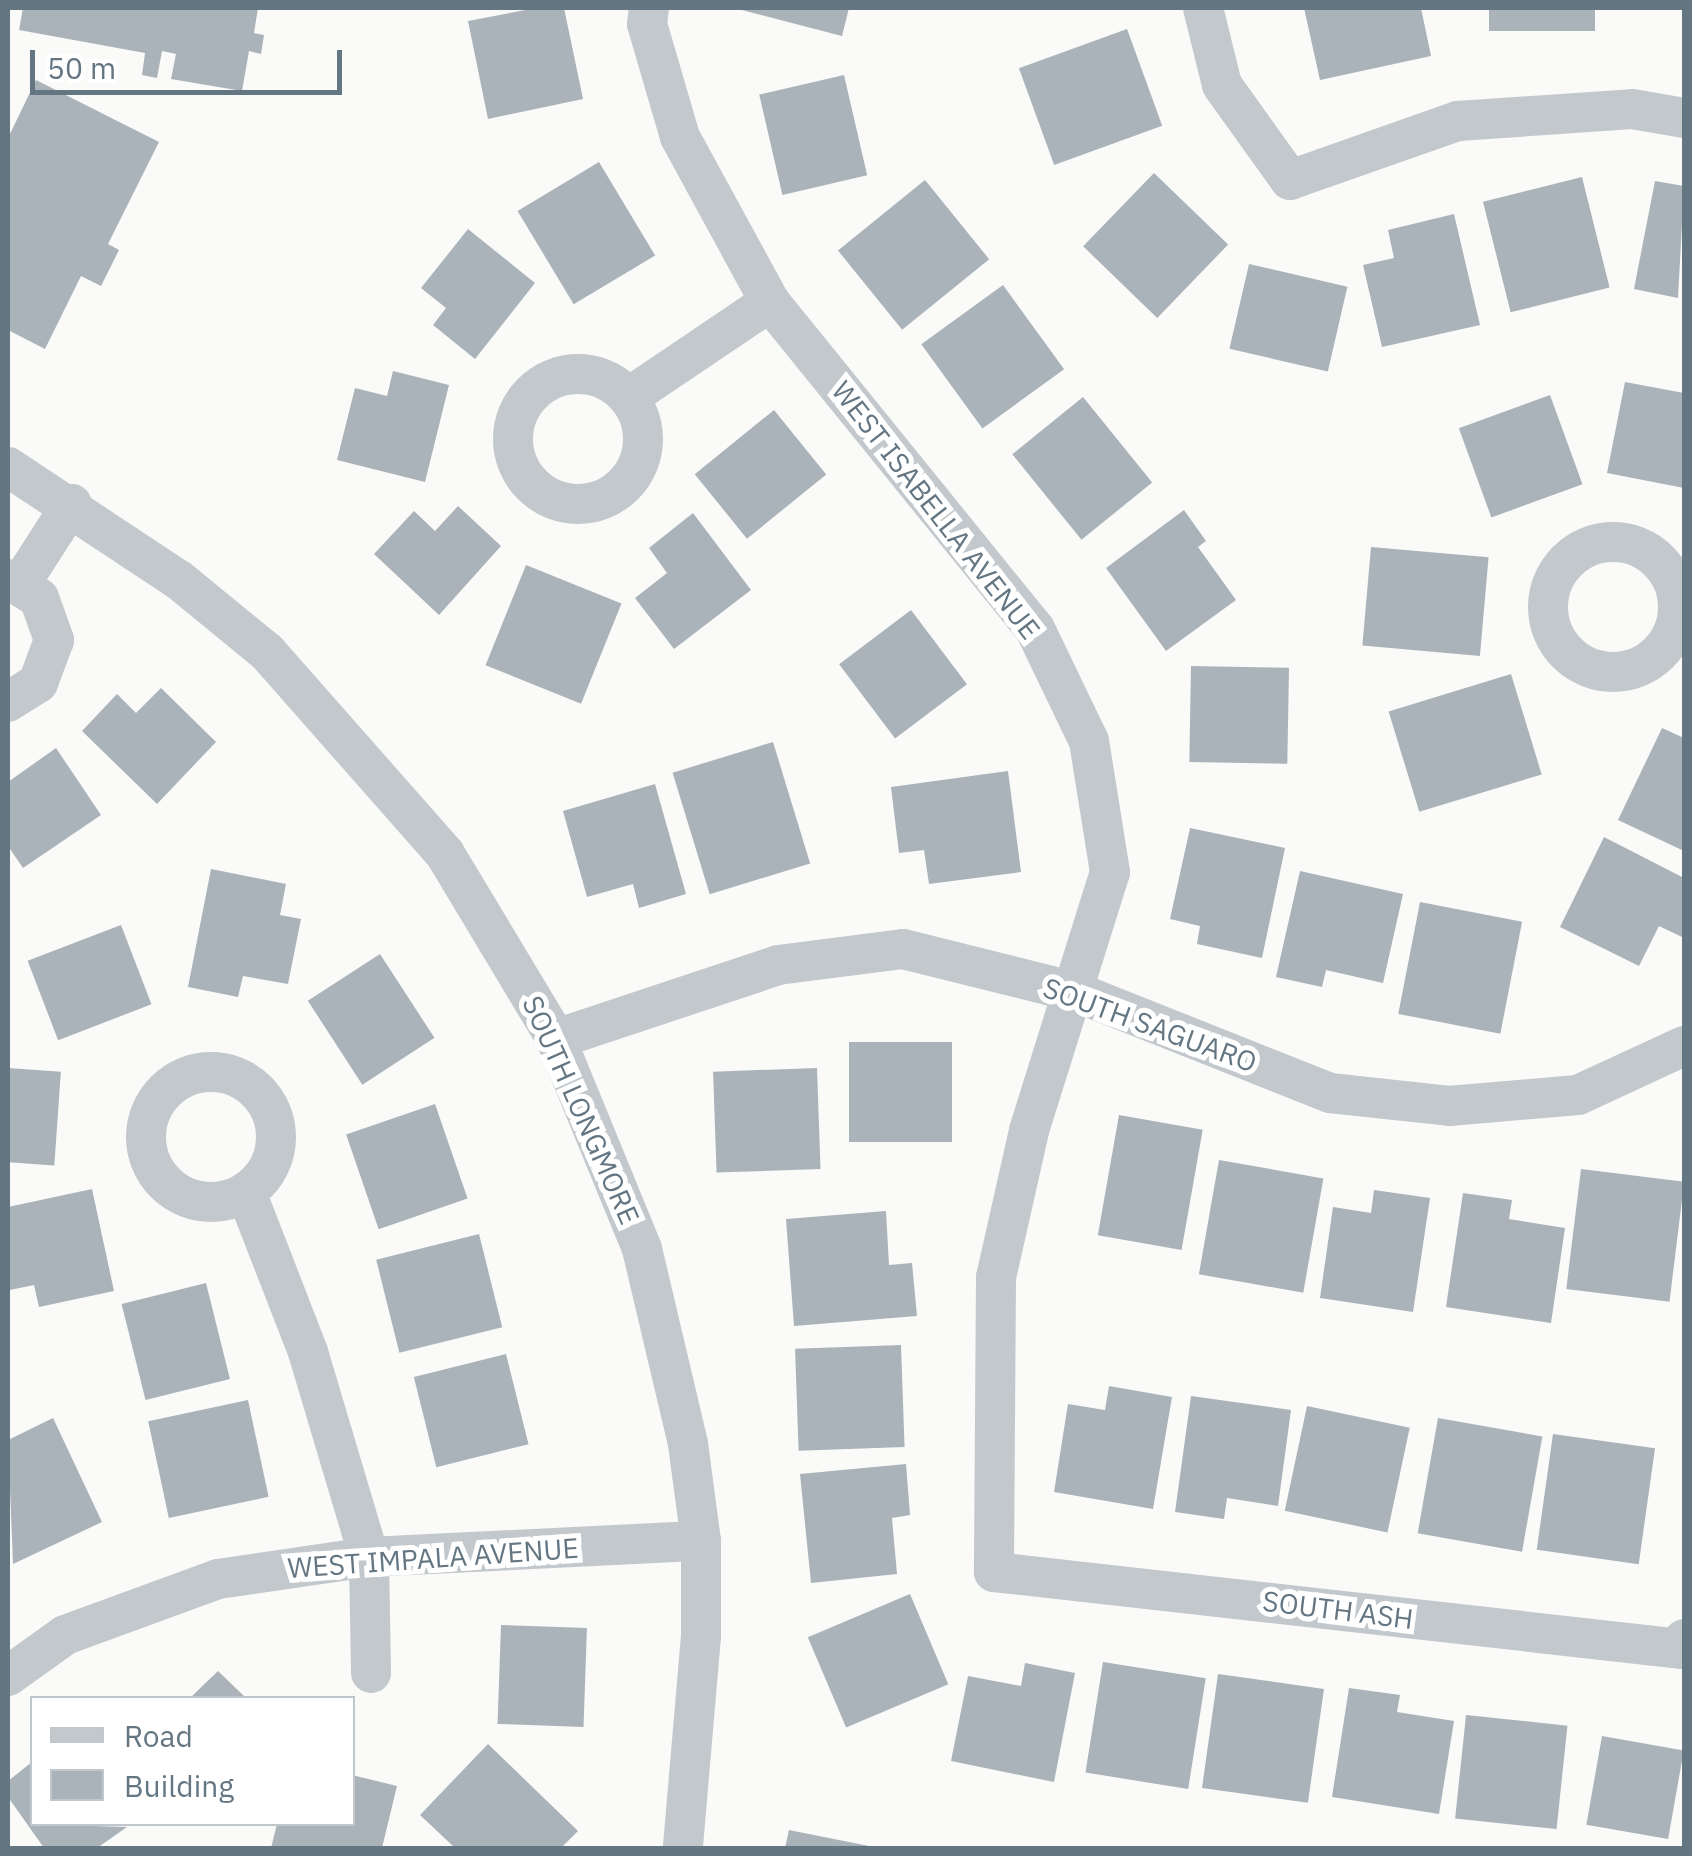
<!DOCTYPE html>
<style>
body{margin:0}
#map{position:relative;width:1692px;height:1856px;overflow:hidden;background:#fafaf8;font-family:"IBM Plex Sans",sans-serif}
div>[style]{position:absolute}
.building>*{inset:0;background:#aab3b9;transform-origin:0 0}
.minor>*{height:40px;margin:-20px;padding:0 20px;transform-origin:20px;border-radius:20px;background:#c3c8cc}
.minor>.ring{margin:-20px;padding:0;box-sizing:content-box;background:none;border:40px solid #c3c8cc;border-radius:50%}
span{translate:-50% -50%;white-space:nowrap;text-align:center;line-height:1.15;-webkit-text-stroke:10px #fff;paint-order:stroke}
.street-label{font-size:28px;color:#657683}
.frame{position:absolute;inset:0;border:10px solid #657683;pointer-events:none}
.legend{position:absolute;left:30px;top:1696px;width:325px;height:130px;box-sizing:border-box;background:#fff;border:2px solid #c1c8cd;margin:0;padding:12px 18px;list-style:none;font-size:30px;color:#657683}
.legend li{display:flex;align-items:center;gap:20px;height:50px}
.legend b{width:50px;border:2px solid #c1c8cd}
.scale{position:absolute;left:30px;top:50px;width:312px;height:45px;box-sizing:border-box;border:5px solid #657683;border-top:0;padding-left:12px;font-size:30px;line-height:35px;white-space:nowrap;color:#657683;-webkit-text-stroke:8px #fff;paint-order:stroke}
</style>
<div id="map">
<div class="building">
<div style="clip-path:polygon(23px 8px,258px 8px,254px 33px,264px 35px,261px 54px,249px 51px,242px 91px,171px 79px,176px 54px,162px 51px,157px 78px,142px 75px,145px 53px,19px 30px)"></div>
<div style="clip-path:polygon(536px 8px,564px 8px,583px 99px,488px 119px,468px 21px)"></div>
<div style="clip-path:polygon(734px 8px,849px 8px,842px 36px)"></div>
<div style="clip-path:polygon(1304px 8px,1421px 8px,1431px 56px,1320px 80px)"></div>
<div style="left:1489px;top:8px;width:106px;height:23px"></div>
<div style="left:1127px;top:29px;width:103px;height:115px;rotate:70deg"></div>
<div style="left:844px;top:75px;width:103px;height:87px;rotate:77deg"></div>
<div style="clip-path:polygon(36px 80px,159px 142px,108px 244px,119px 250px,101px 286px,81px 276px,45px 349px,8px 330px,8px 138px)"></div>
<div style="left:599px;top:162px;width:109px;height:95px;rotate:59deg"></div>
<div style="left:1154px;top:173px;width:103px;height:102px;rotate:44deg"></div>
<div style="left:1582px;top:177px;width:114px;height:102px;rotate:76deg"></div>
<div style="left:925px;top:180px;width:102px;height:112px;rotate:51deg"></div>
<div style="clip-path:polygon(1655px 181px,1684px 186px,1678px 298px,1634px 289px)"></div>
<div style="clip-path:polygon(1454px 214px,1480px 325px,1382px 347px,1363px 265px,1394px 258px,1388px 230px)"></div>
<div style="clip-path:polygon(468px 229px,535px 283px,475px 359px,433px 325px,446px 308px,421px 288px)"></div>
<div style="left:1249px;top:264px;width:101px;height:87px;rotate:13deg"></div>
<div style="left:1003px;top:285px;width:104px;height:101px;rotate:54deg"></div>
<div style="clip-path:polygon(393px 371px,449px 385px,425px 482px,337px 460px,355px 388px,387px 396px)"></div>
<div style="clip-path:polygon(1625px 382px,1684px 393px,1684px 488px,1607px 473px)"></div>
<div style="left:1550px;top:395px;width:95px;height:97px;rotate:70deg"></div>
<div style="left:1083px;top:397px;width:110px;height:91px;rotate:51deg"></div>
<div style="left:774px;top:410px;width:83px;height:102px;rotate:51deg"></div>
<div style="clip-path:polygon(458px 506px,501px 546px,439px 615px,374px 554px,414px 511px,435px 531px)"></div>
<div style="clip-path:polygon(1184px 510px,1206px 541px,1198px 547px,1236px 600px,1166px 651px,1106px 568px)"></div>
<div style="clip-path:polygon(693px 513px,751px 590px,674px 649px,635px 598px,667px 573px,649px 548px)"></div>
<div style="left:1371px;top:547px;width:118px;height:99px;rotate:5deg"></div>
<div style="left:526px;top:565px;width:103px;height:108px;rotate:22deg"></div>
<div style="left:911px;top:610px;width:93px;height:90px;rotate:53deg"></div>
<div style="left:1191px;top:666px;width:98px;height:96px;rotate:1deg"></div>
<div style="left:1511px;top:674px;width:105px;height:128px;rotate:73deg"></div>
<div style="clip-path:polygon(161px 688px,216px 742px,157px 804px,82px 731px,117px 694px,136px 713px)"></div>
<div style="clip-path:polygon(1662px 728px,1684px 738px,1684px 851px,1618px 820px)"></div>
<div style="left:773px;top:742px;width:127px;height:105px;rotate:73deg"></div>
<div style="clip-path:polygon(56px 748px,101px 815px,23px 868px,8px 846px,8px 782px)"></div>
<div style="clip-path:polygon(1008px 771px,1021px 872px,929px 884px,924px 850px,899px 853px,891px 787px)"></div>
<div style="clip-path:polygon(655px 784px,686px 894px,639px 908px,633px 884px,587px 897px,563px 811px)"></div>
<div style="clip-path:polygon(1190px 828px,1285px 848px,1262px 958px,1197px 944px,1200px 926px,1170px 919px)"></div>
<div style="clip-path:polygon(1604px 837px,1684px 878px,1682px 937px,1659px 926px,1639px 966px,1560px 927px)"></div>
<div style="clip-path:polygon(211px 869px,286px 884px,280px 915px,301px 919px,288px 984px,243px 976px,238px 997px,188px 987px)"></div>
<div style="clip-path:polygon(1300px 871px,1403px 894px,1383px 983px,1326px 970px,1322px 987px,1276px 977px)"></div>
<div style="left:1420px;top:902px;width:104px;height:114px;rotate:11deg"></div>
<div style="left:121px;top:925px;width:85px;height:100px;rotate:69deg"></div>
<div style="left:380px;top:954px;width:100px;height:86px;rotate:57deg"></div>
<div style="left:952px;top:1042px;width:100px;height:103px;rotate:90deg"></div>
<div style="left:8px;top:1068px;width:53px;height:94px;rotate:4deg"></div>
<div style="left:817px;top:1068px;width:101px;height:104px;rotate:88deg"></div>
<div style="left:435px;top:1104px;width:100px;height:94px;rotate:71deg"></div>
<div style="left:1119px;top:1115px;width:85px;height:122px;rotate:10deg"></div>
<div style="left:1219px;top:1160px;width:106px;height:116px;rotate:10deg"></div>
<div style="left:1581px;top:1169px;width:104px;height:121px;rotate:7deg"></div>
<div style="clip-path:polygon(92px 1189px,114px 1291px,39px 1307px,34px 1285px,10px 1290px,8px 1207px)"></div>
<div style="clip-path:polygon(1374px 1190px,1430px 1198px,1413px 1312px,1320px 1298px,1333px 1207px,1371px 1213px)"></div>
<div style="clip-path:polygon(1463px 1193px,1512px 1200px,1509px 1219px,1565px 1228px,1551px 1323px,1446px 1307px)"></div>
<div style="clip-path:polygon(886px 1211px,889px 1265px,912px 1263px,917px 1316px,794px 1326px,786px 1219px)"></div>
<div style="left:479px;top:1234px;width:96px;height:106px;rotate:76deg"></div>
<div style="left:206px;top:1283px;width:99px;height:87px;rotate:76deg"></div>
<div style="left:901px;top:1345px;width:102px;height:106px;rotate:88deg"></div>
<div style="left:506px;top:1354px;width:93px;height:95px;rotate:76deg"></div>
<div style="clip-path:polygon(1109px 1386px,1172px 1397px,1153px 1509px,1054px 1492px,1068px 1404px,1105px 1410px)"></div>
<div style="clip-path:polygon(1191px 1396px,1291px 1410px,1278px 1506px,1227px 1498px,1224px 1519px,1175px 1512px)"></div>
<div style="left:248px;top:1400px;width:99px;height:102px;rotate:78deg"></div>
<div style="left:1307px;top:1406px;width:105px;height:107px;rotate:12deg"></div>
<div style="clip-path:polygon(53px 1418px,102px 1522px,13px 1564px,8px 1440px)"></div>
<div style="left:1438px;top:1418px;width:106px;height:117px;rotate:10deg"></div>
<div style="left:1553px;top:1434px;width:103px;height:117px;rotate:8deg"></div>
<div style="clip-path:polygon(906px 1464px,910px 1515px,892px 1518px,897px 1574px,811px 1583px,800px 1474px)"></div>
<div style="left:910px;top:1594px;width:98px;height:111px;rotate:67deg"></div>
<div style="left:501px;top:1625px;width:86px;height:99px;rotate:2deg"></div>
<div style="left:1103px;top:1662px;width:104px;height:112px;rotate:9deg"></div>
<div style="clip-path:polygon(1025px 1663px,1075px 1673px,1054px 1782px,951px 1761px,968px 1676px,1021px 1686px)"></div>
<div style="clip-path:polygon(218px 1671px,246px 1698px,190px 1698px)"></div>
<div style="left:1218px;top:1674px;width:107px;height:115px;rotate:8deg"></div>
<div style="clip-path:polygon(1349px 1688px,1400px 1695px,1397px 1712px,1454px 1721px,1439px 1814px,1332px 1797px)"></div>
<div style="left:1466px;top:1715px;width:102px;height:104px;rotate:6deg"></div>
<div style="left:1602px;top:1736px;width:83px;height:90px;rotate:10deg"></div>
<div style="clip-path:polygon(488px 1744px,578px 1831px,561px 1848px,455px 1848px,420px 1815px)"></div>
<div style="clip-path:polygon(32px 1762px,32px 1824px,127px 1827px,97px 1848px,44px 1848px,8px 1797px,8px 1781px)"></div>
<div style="clip-path:polygon(352px 1775px,397px 1786px,382px 1848px,271px 1848px,277px 1824px,352px 1824px)"></div>
<div style="clip-path:polygon(789px 1830px,874px 1847px,874px 1848px,785px 1848px)"></div>
</div>
<div class="minor">
<div style="left:649px;top:8px;width:16px;rotate:97deg"></div>
<div style="left:647px;top:24px;width:118px;rotate:73.7deg"></div>
<div style="left:680px;top:137px;width:188px;rotate:61.4deg"></div>
<div style="left:770px;top:302px;width:421px;rotate:51deg"></div>
<div style="left:1035px;top:629px;width:124px;rotate:64.3deg"></div>
<div style="left:1089px;top:741px;width:133px;rotate:80.9deg"></div>
<div style="left:1110px;top:872px;width:271px;rotate:107.4deg"></div>
<div style="left:1029px;top:1131px;width:150px;rotate:102.7deg"></div>
<div style="left:996px;top:1277px;width:295px;rotate:90.4deg"></div>
<div style="left:994px;top:1572px;width:693px;rotate:6.38deg"></div>
<div style="left:1683px;top:1649px;width:10px;rotate:-84deg"></div>
<div style="left:1203px;top:8px;width:79px;rotate:76.1deg"></div>
<div style="left:1222px;top:85px;width:117px;rotate:54.4deg"></div>
<div style="left:1290px;top:180px;width:178px;rotate:-19.4deg"></div>
<div style="left:1458px;top:121px;width:174px;rotate:-3.9deg"></div>
<div style="left:1632px;top:109px;width:53px;rotate:9.8deg"></div>
<div class="ring" style="left:513px;top:374px;width:90px;height:90px"></div>
<div style="left:629px;top:397px;width:170px;rotate:-34deg"></div>
<div style="left:8px;top:467px;width:205px;rotate:33.5deg"></div>
<div style="left:179px;top:580px;width:114px;rotate:39.3deg"></div>
<div style="left:267px;top:652px;width:269px;rotate:48.6deg"></div>
<div style="left:445px;top:854px;width:216px;rotate:59deg"></div>
<div style="left:556px;top:1039px;width:227px;rotate:67.7deg"></div>
<div style="left:642px;top:1249px;width:200px;rotate:76.7deg"></div>
<div style="left:688px;top:1444px;width:98px;rotate:82.4deg"></div>
<div style="left:701px;top:1541px;width:95px;rotate:90deg"></div>
<div style="left:701px;top:1636px;width:213px;rotate:94.9deg"></div>
<div class="ring" style="left:1548px;top:542px;width:90px;height:90px"></div>
<div style="left:8px;top:579px;width:36px;rotate:32deg"></div>
<div style="left:39px;top:598px;width:45px;rotate:70.3deg"></div>
<div style="left:54px;top:640px;width:46px;rotate:110.4deg"></div>
<div style="left:38px;top:683px;width:36px;rotate:148deg"></div>
<div style="left:21px;top:583px;width:94px;rotate:-57.2deg"></div>
<div style="left:556px;top:1039px;width:234px;rotate:-18.4deg"></div>
<div style="left:778px;top:965px;width:126px;rotate:-7.3deg"></div>
<div style="left:903px;top:949px;width:178px;rotate:14deg"></div>
<div style="left:1076px;top:992px;width:273px;rotate:21.7deg"></div>
<div style="left:1330px;top:1093px;width:120px;rotate:6.2deg"></div>
<div style="left:1449px;top:1106px;width:129px;rotate:-4.9deg"></div>
<div style="left:1578px;top:1095px;width:117px;rotate:-24.8deg"></div>
<div class="ring" style="left:146px;top:1072px;width:90px;height:90px"></div>
<div style="left:246px;top:1192px;width:172px;rotate:68.8deg"></div>
<div style="left:308px;top:1352px;width:214px;rotate:73.4deg"></div>
<div style="left:369px;top:1557px;width:116px;rotate:89deg"></div>
<div style="left:8px;top:1676px;width:70px;rotate:-35.7deg"></div>
<div style="left:65px;top:1635px;width:163px;rotate:-20.1deg"></div>
<div style="left:218px;top:1579px;width:153px;rotate:-8.3deg"></div>
<div style="left:369px;top:1557px;width:332px;rotate:-2.8deg"></div>
</div>
<div class="street-label">
<span style="left:936px;top:510px;rotate:52deg">WEST ISABELLA AVENUE</span>
<span style="left:1150px;top:1025px;rotate:20deg">SOUTH SAGUARO</span>
<span style="left:581px;top:1110px;rotate:66deg">SOUTH LONGMORE</span>
<span style="left:433px;top:1558px;rotate:-4deg">WEST IMPALA AVENUE</span>
<span style="left:1338px;top:1610px;rotate:7deg">SOUTH ASH</span>
</div>
<div class="frame"></div>
<ul class="legend">
<li><b style="height:12px;background:#c3c8cc"></b>Road</li>
<li><b style="height:28px;background:#aab3b9"></b>Building</li>
</ul>
<div class="scale">50 m</div>
</div>
